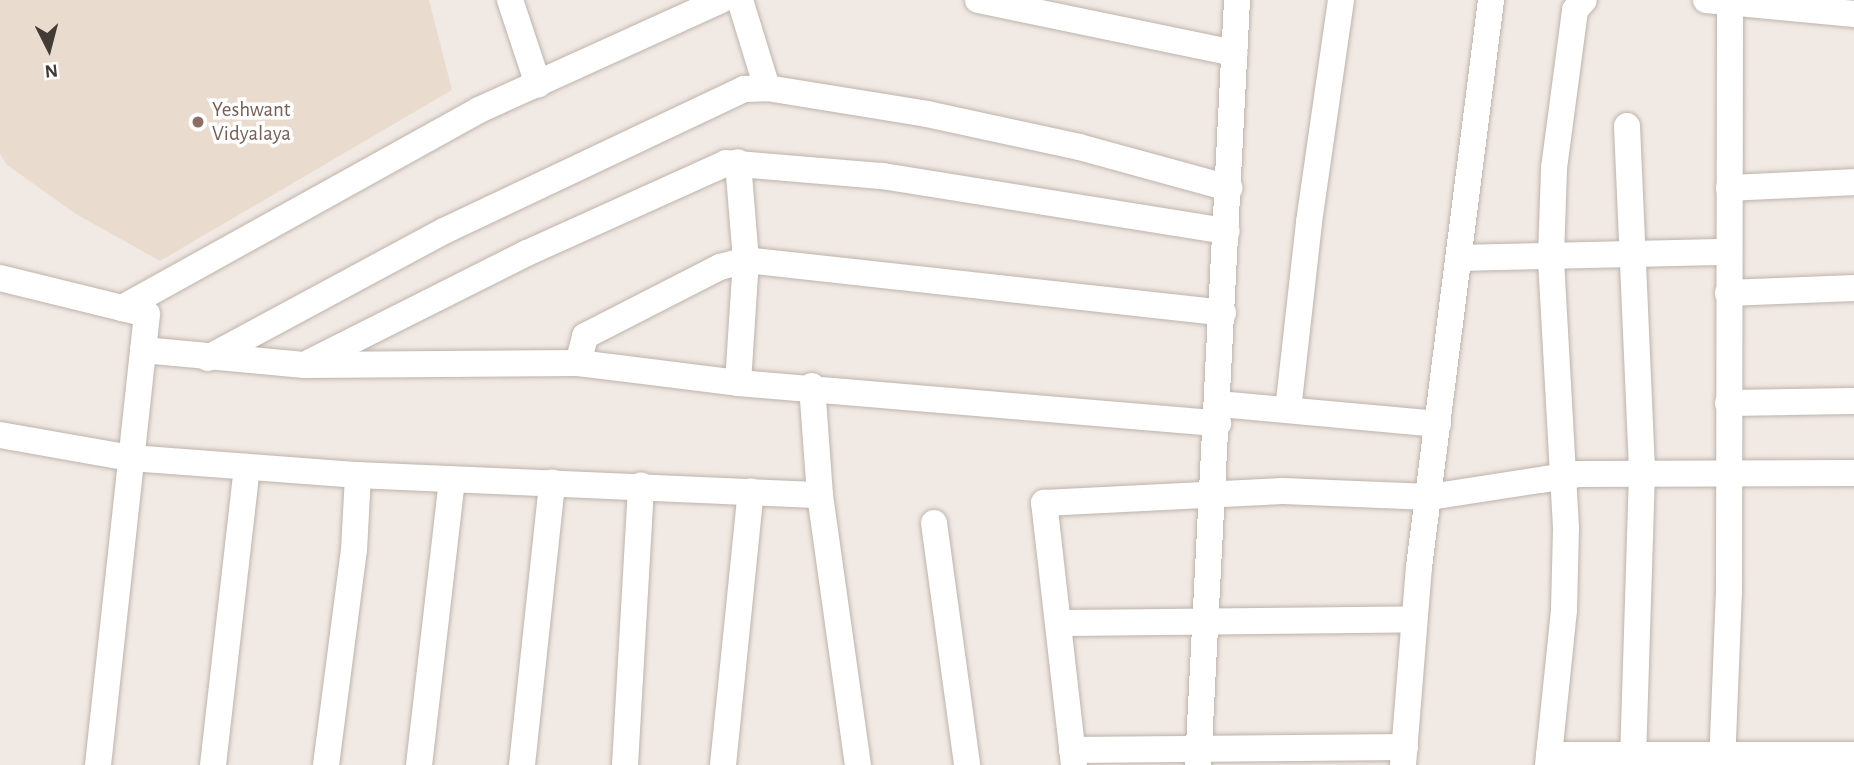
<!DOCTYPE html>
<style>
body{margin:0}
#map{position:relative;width:1854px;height:765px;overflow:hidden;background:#f1eae4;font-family:"Alegreya Sans",sans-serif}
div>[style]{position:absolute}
.education>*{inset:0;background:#e9dccf}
.roads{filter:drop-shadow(0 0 2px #beb3ab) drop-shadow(0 0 2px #beb3ab)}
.street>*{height:26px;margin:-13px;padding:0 13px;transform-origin:13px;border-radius:13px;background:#fff}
.dots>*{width:19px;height:19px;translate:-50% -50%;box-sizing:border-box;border:4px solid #fff;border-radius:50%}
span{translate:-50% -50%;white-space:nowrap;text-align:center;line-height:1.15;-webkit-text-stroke:7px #fff;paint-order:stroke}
.education-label{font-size:21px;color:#785e54}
.left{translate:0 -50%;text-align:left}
.north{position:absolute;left:14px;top:14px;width:70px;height:70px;-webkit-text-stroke:5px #fff;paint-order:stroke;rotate:174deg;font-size:19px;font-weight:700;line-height:28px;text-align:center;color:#423a35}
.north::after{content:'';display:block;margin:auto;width:24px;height:32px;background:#423a35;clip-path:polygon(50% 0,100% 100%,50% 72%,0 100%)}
</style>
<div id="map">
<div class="education">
<div style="clip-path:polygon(0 0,429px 0,452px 90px,160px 261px,76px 214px,7px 165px,0 154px)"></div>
</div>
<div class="roads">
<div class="street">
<div style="left:510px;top:0;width:89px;rotate:71.6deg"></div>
<div style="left:740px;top:0;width:92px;rotate:72.9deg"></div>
<div style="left:978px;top:0;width:262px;rotate:11.7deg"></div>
<div style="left:1706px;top:0;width:149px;rotate:5.4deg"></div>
<div style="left:1627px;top:126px;width:347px;rotate:87.5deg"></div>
<div style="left:1642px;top:473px;width:292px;rotate:91.8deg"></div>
<div style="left:1729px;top:188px;width:125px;rotate:-2.7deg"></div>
<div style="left:1459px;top:258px;width:269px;rotate:-1.3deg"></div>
<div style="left:0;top:278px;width:151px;rotate:13.8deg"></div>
<div style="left:147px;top:314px;width:454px;rotate:96.2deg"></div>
<div style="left:1728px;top:293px;width:126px;rotate:-2.3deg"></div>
<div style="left:122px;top:308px;width:408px;rotate:-29deg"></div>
<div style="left:479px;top:110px;width:266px;rotate:-24.4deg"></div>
<div style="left:143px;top:350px;width:162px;rotate:5.3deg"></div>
<div style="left:304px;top:365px;width:274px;rotate:-0.4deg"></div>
<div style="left:578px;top:363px;width:161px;rotate:7.1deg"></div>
<div style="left:738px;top:383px;width:482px;rotate:4.8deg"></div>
<div style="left:208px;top:358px;width:268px;rotate:-28.3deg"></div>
<div style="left:444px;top:231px;width:332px;rotate:-25.3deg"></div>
<div style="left:744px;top:89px;width:23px;rotate:-2deg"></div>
<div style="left:767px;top:88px;width:162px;rotate:9.2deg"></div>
<div style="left:927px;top:114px;width:156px;rotate:12.2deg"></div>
<div style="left:1079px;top:147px;width:156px;rotate:15.3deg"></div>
<div style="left:310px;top:362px;width:243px;rotate:-26.7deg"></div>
<div style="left:527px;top:253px;width:218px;rotate:-24.3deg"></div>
<div style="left:726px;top:163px;width:157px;rotate:4.8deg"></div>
<div style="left:882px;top:176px;width:349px;rotate:9.1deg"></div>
<div style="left:578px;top:363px;width:28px;rotate:-75deg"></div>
<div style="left:585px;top:336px;width:152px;rotate:-27.1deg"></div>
<div style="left:720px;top:267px;width:27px;rotate:-15deg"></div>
<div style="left:746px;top:260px;width:480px;rotate:6.3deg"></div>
<div style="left:738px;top:383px;width:123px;rotate:-86.3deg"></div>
<div style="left:746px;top:260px;width:98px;rotate:-94.7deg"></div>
<div style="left:812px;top:386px;width:109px;rotate:85.8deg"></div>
<div style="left:820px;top:495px;width:273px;rotate:82deg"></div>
<div style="left:1728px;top:403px;width:126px;rotate:-0.9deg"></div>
<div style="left:1219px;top:404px;width:220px;rotate:5.2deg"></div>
<div style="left:1288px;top:410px;width:189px;rotate:-83.6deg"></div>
<div style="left:1309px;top:222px;width:224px;rotate:-81.8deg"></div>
<div style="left:0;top:435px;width:133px;rotate:10deg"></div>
<div style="left:131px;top:458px;width:228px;rotate:4.3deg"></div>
<div style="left:358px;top:475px;width:462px;rotate:2.5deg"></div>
<div style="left:934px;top:523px;width:244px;rotate:82.2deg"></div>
<div style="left:1058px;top:623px;width:356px;rotate:-0.6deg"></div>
<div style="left:1072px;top:750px;width:333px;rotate:-0.5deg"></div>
<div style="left:1549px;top:755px;width:305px"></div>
<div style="left:213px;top:765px;width:300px;rotate:-83.5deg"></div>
<div style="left:326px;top:765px;width:217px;rotate:-82.6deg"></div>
<div style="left:354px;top:550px;width:75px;rotate:-86.9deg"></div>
<div style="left:419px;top:765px;width:287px;rotate:-83.4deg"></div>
<div style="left:522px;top:765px;width:284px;rotate:-83.9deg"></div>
<div style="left:625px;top:765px;width:280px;rotate:-86.7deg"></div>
<div style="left:723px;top:765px;width:275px;rotate:-84.2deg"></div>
<div style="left:1074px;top:765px;width:264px;rotate:-96.5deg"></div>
<div style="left:1044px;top:503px;width:239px;rotate:-2.9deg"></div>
<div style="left:1283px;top:491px;width:147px;rotate:2.3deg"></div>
<div style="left:1430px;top:497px;width:150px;rotate:-8.8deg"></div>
<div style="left:1578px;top:474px;width:276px;rotate:-0.2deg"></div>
<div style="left:1198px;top:765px;width:766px;rotate:-87.08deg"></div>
<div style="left:1403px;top:765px;width:199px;rotate:-85.4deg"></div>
<div style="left:1419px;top:567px;width:572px;rotate:-82.76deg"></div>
<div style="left:1548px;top:765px;width:156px;rotate:-84.1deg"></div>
<div style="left:1564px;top:610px;width:82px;rotate:-88.6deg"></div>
<div style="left:1566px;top:528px;width:272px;rotate:-93.2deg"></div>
<div style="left:1551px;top:256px;width:88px;rotate:-88deg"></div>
<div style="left:1554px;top:168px;width:159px;rotate:-82.4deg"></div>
<div style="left:1575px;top:10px;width:13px;rotate:-48deg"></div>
<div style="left:1722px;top:765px;width:173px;rotate:-87.7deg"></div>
<div style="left:1729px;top:592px;width:592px;rotate:-89.9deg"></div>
</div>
</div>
<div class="dots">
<div style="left:198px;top:122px;background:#8d6e63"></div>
</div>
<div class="education-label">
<span class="left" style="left:212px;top:122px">Yeshwant<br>Vidyalaya</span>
</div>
<div class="north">N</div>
</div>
